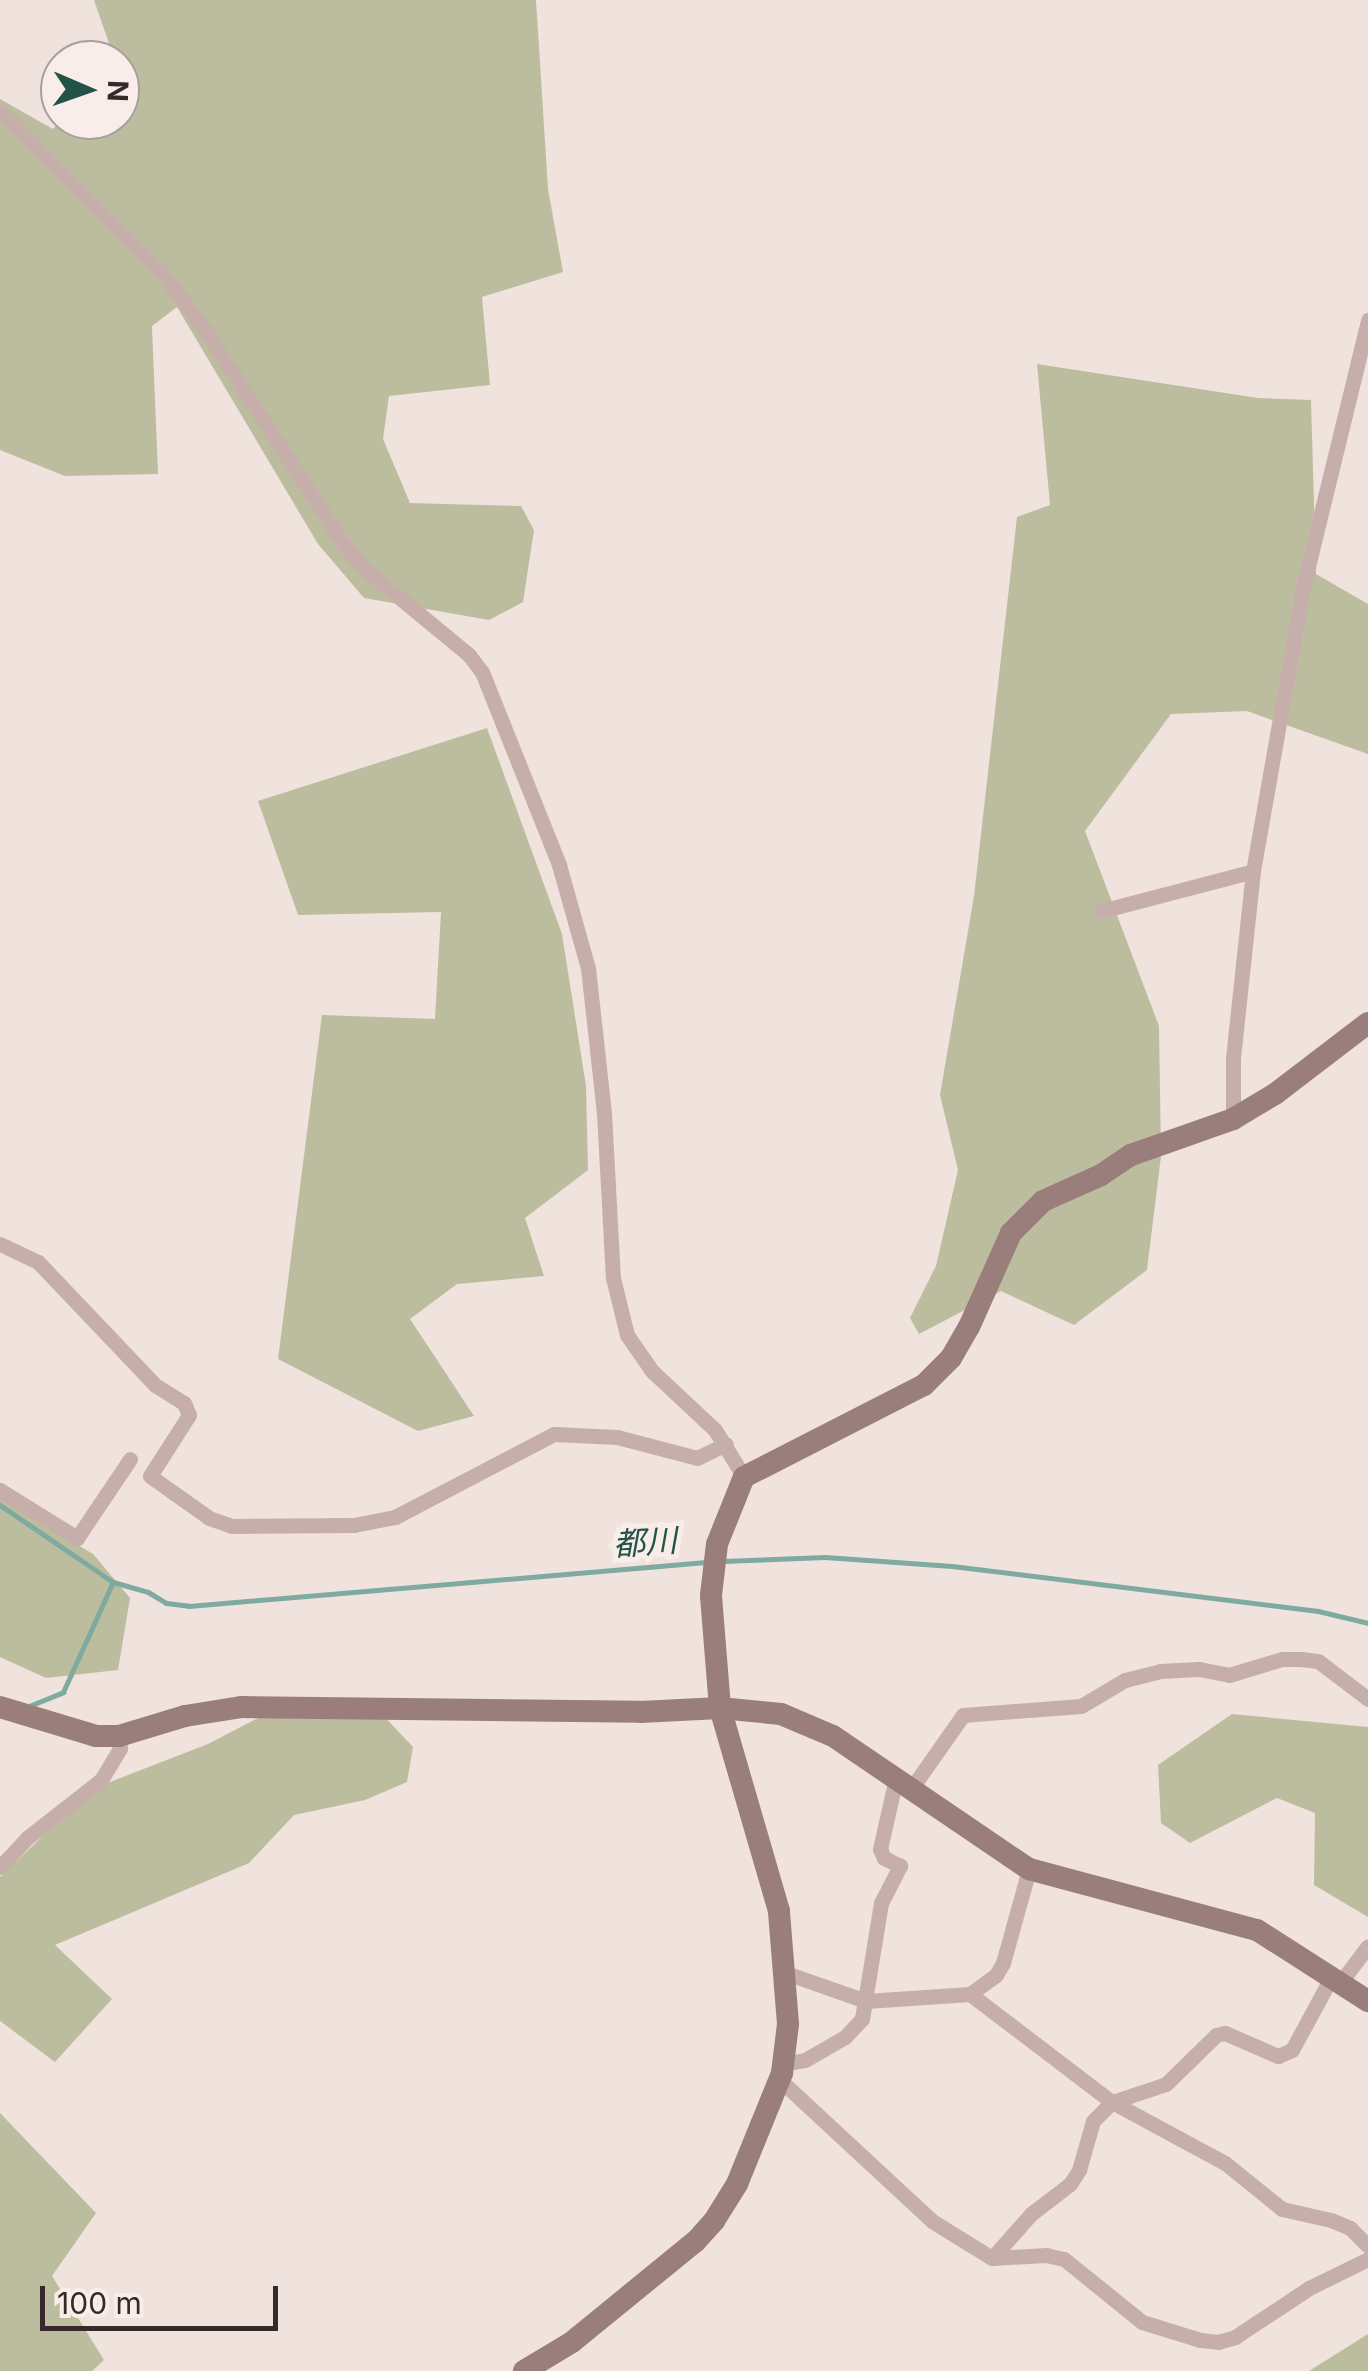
<!DOCTYPE html>
<meta charset="utf-8">
<style>
body{margin:0}
#map{position:relative;width:1368px;height:2371px;overflow:hidden;background:#f0e2dd;font-family:Inter,"Noto Sans JP",sans-serif}
div>[style]{position:absolute}
.green>*{inset:0;background:#bcbd9f}
.stream>*{height:5px;margin:-2.5px;padding:0 2.5px;transform-origin:2.5px;border-radius:2.5px;background:#7faa9f}
.street>*{height:15px;margin:-7.5px;padding:0 7.5px;transform-origin:7.5px;border-radius:7.5px;background:#c6afaa}
.secondary>*{height:22px;margin:-11px;padding:0 11px;transform-origin:11px;border-radius:11px;background:#9a7e7c}
span{translate:-50% -50%;white-space:nowrap;text-align:center;line-height:1.15;-webkit-text-stroke:10px #f8ede9;paint-order:stroke}
.water-label{font-size:32px;color:#235247;font-style:italic}
.north{position:absolute;left:40px;top:40px;width:100px;height:100px;box-sizing:border-box;background:#f8ede9;border:2px solid #aa9f9c;border-radius:50%;rotate:92deg;font-size:28px;font-weight:700;line-height:40px;text-align:center;color:#352929}
.north::after{content:'';display:block;margin:auto;width:35px;height:45px;background:#235247;clip-path:polygon(50% 0,100% 100%,50% 72%,0 100%)}
.scale{position:absolute;left:40px;top:2286px;width:238px;height:45px;box-sizing:border-box;border:5px solid #352929;border-top:0;padding-left:12px;font-size:30px;line-height:35px;white-space:nowrap;color:#352929;-webkit-text-stroke:8px #f8ede9;paint-order:stroke}
</style>
<div id="map">
<div class="green">
<div style="clip-path:polygon(94px 0,536px 0,548px 189px,563px 272px,482px 297px,490px 385px,389px 396px,383px 439px,410px 503px,521px 506px,534px 530px,523px 602px,489px 620px,364px 598px,318px 544px,177px 307px,152px 326px,158px 474px,65px 476px,0 450px,0 99px,53px 129px,61px 120px,120px 120px,120px 60px,104px 60px,111px 49px)"></div>
<div style="clip-path:polygon(1037px 364px,1258px 398px,1311px 400px,1316px 574px,1368px 604px,1368px 754px,1247px 711px,1171px 714px,1085px 831px,1159px 1026px,1161px 1156px,1147px 1270px,1074px 1325px,1001px 1291px,919px 1334px,910px 1318px,936px 1266px,958px 1170px,940px 1095px,974px 896px,1017px 517px,1050px 505px)"></div>
<div style="clip-path:polygon(487px 728px,562px 934px,586px 1086px,588px 1170px,525px 1218px,544px 1276px,457px 1284px,410px 1319px,474px 1416px,418px 1431px,278px 1359px,322px 1015px,435px 1019px,441px 912px,298px 915px,258px 801px)"></div>
<div style="clip-path:polygon(0 1498px,93px 1554px,130px 1598px,118px 1670px,46px 1678px,0 1657px)"></div>
<div style="clip-path:polygon(378px 1710px,413px 1747px,407px 1782px,365px 1800px,294px 1815px,249px 1863px,55px 1945px,112px 1999px,55px 2062px,0 2021px,0 1877px,92px 1789px,208px 1744px,262px 1716px)"></div>
<div style="clip-path:polygon(1232px 1714px,1368px 1727px,1368px 1917px,1314px 1885px,1315px 1813px,1277px 1798px,1190px 1843px,1161px 1823px,1158px 1765px)"></div>
<div style="clip-path:polygon(0 2113px,96px 2213px,52px 2276px,104px 2360px,92px 2371px,0 2371px)"></div>
<div style="clip-path:polygon(1368px 2334px,1368px 2371px,1309px 2371px)"></div>
</div>
<div class="stream">
<div style="left:0;top:1505px;width:137px;rotate:34.3deg"></div>
<div style="left:113px;top:1582px;width:36px;rotate:16deg"></div>
<div style="left:148px;top:1592px;width:21px;rotate:31deg"></div>
<div style="left:166px;top:1603px;width:23px;rotate:7deg"></div>
<div style="left:189px;top:1606px;width:519px;rotate:-4.86deg"></div>
<div style="left:722px;top:1561px;width:103px;rotate:-2.2deg"></div>
<div style="left:825px;top:1557px;width:127px;rotate:4.1deg"></div>
<div style="left:952px;top:1566px;width:369px;rotate:7deg"></div>
<div style="left:1318px;top:1611px;width:51px;rotate:13.5deg"></div>
<div style="left:29px;top:1706px;width:37px;rotate:-22deg"></div>
<div style="left:63px;top:1692px;width:121px;rotate:-65.6deg"></div>
</div>
<div class="street">
<div style="left:0;top:111px;width:228px;rotate:45deg"></div>
<div style="left:161px;top:272px;width:73px;rotate:52.8deg"></div>
<div style="left:205px;top:330px;width:257px;rotate:57.1deg"></div>
<div style="left:345px;top:546px;width:32px;rotate:49deg"></div>
<div style="left:366px;top:570px;width:134px;rotate:39.5deg"></div>
<div style="left:469px;top:655px;width:21px;rotate:53deg"></div>
<div style="left:482px;top:672px;width:208px;rotate:68.2deg"></div>
<div style="left:559px;top:865px;width:107px;rotate:74.3deg"></div>
<div style="left:588px;top:968px;width:146px;rotate:83.7deg"></div>
<div style="left:604px;top:1113px;width:165px;rotate:86.9deg"></div>
<div style="left:613px;top:1278px;width:59px;rotate:76.2deg"></div>
<div style="left:627px;top:1335px;width:44px;rotate:55.2deg"></div>
<div style="left:652px;top:1371px;width:86px;rotate:43.1deg"></div>
<div style="left:715px;top:1430px;width:55px;rotate:58.3deg"></div>
<div style="left:1101px;top:911px;width:157px;rotate:-14.7deg"></div>
<div style="left:1233px;top:1119px;width:61px;rotate:-90deg"></div>
<div style="left:1233px;top:1058px;width:188px;rotate:-83.9deg"></div>
<div style="left:1253px;top:871px;width:292px;rotate:-80deg"></div>
<div style="left:1304px;top:583px;width:271px;rotate:-76.3deg"></div>
<div style="left:0;top:1244px;width:42px;rotate:25.3deg"></div>
<div style="left:38px;top:1262px;width:170px;rotate:46.4deg"></div>
<div style="left:155px;top:1385px;width:34px;rotate:32deg"></div>
<div style="left:184px;top:1403px;width:13px;rotate:67deg"></div>
<div style="left:189px;top:1415px;width:72px;rotate:122.6deg"></div>
<div style="left:150px;top:1476px;width:72px;rotate:35.4deg"></div>
<div style="left:209px;top:1518px;width:24px;rotate:19deg"></div>
<div style="left:232px;top:1526px;width:122px;rotate:-0.5deg"></div>
<div style="left:354px;top:1525px;width:42px;rotate:-11deg"></div>
<div style="left:395px;top:1517px;width:179px;rotate:-27.6deg"></div>
<div style="left:554px;top:1434px;width:63px;rotate:2.7deg"></div>
<div style="left:617px;top:1437px;width:83px;rotate:14.7deg"></div>
<div style="left:697px;top:1458px;width:32px;rotate:-26deg"></div>
<div style="left:0;top:1490px;width:91px;rotate:31.9deg"></div>
<div style="left:77px;top:1538px;width:95px;rotate:-56.1deg"></div>
<div style="left:911px;top:1789px;width:90px;rotate:-54.9deg"></div>
<div style="left:963px;top:1715px;width:118px;rotate:-4.4deg"></div>
<div style="left:1081px;top:1706px;width:51px;rotate:-30.6deg"></div>
<div style="left:1125px;top:1680px;width:36px;rotate:-14deg"></div>
<div style="left:1160px;top:1671px;width:39px;rotate:-3deg"></div>
<div style="left:1199px;top:1669px;width:31px;rotate:11deg"></div>
<div style="left:1229px;top:1675px;width:55px;rotate:-16.8deg"></div>
<div style="left:1282px;top:1659px;width:19px"></div>
<div style="left:1301px;top:1659px;width:17px;rotate:7deg"></div>
<div style="left:1318px;top:1661px;width:63px;rotate:37.2deg"></div>
<div style="left:0;top:1867px;width:40px;rotate:-47deg"></div>
<div style="left:27px;top:1838px;width:94px;rotate:-38.1deg"></div>
<div style="left:101px;top:1780px;width:37px;rotate:-59deg"></div>
<div style="left:120px;top:1748px;width:12px;rotate:-95deg"></div>
<div style="left:786px;top:1973px;width:85px;rotate:19.3deg"></div>
<div style="left:866px;top:2001px;width:104px;rotate:-3.9deg"></div>
<div style="left:970px;top:1994px;width:32px;rotate:-36deg"></div>
<div style="left:996px;top:1975px;width:14px;rotate:-60deg"></div>
<div style="left:1003px;top:1963px;width:98px;rotate:-74.5deg"></div>
<div style="left:1340px;top:1983px;width:46px;rotate:-52.9deg"></div>
<div style="left:970px;top:1994px;width:178px;rotate:37.3deg"></div>
<div style="left:1112px;top:2102px;width:128px;rotate:28.4deg"></div>
<div style="left:1225px;top:2163px;width:73px;rotate:38.9deg"></div>
<div style="left:1282px;top:2209px;width:50px;rotate:12.7deg"></div>
<div style="left:1331px;top:2220px;width:21px;rotate:23deg"></div>
<div style="left:1350px;top:2228px;width:25px;rotate:45deg"></div>
<div style="left:784px;top:2064px;width:21px;rotate:-11deg"></div>
<div style="left:805px;top:2060px;width:46px;rotate:-29.9deg"></div>
<div style="left:845px;top:2037px;width:25px;rotate:-47deg"></div>
<div style="left:862px;top:2019px;width:118px;rotate:-80.7deg"></div>
<div style="left:881px;top:1903px;width:42px;rotate:-62.8deg"></div>
<div style="left:900px;top:1866px;width:18px;rotate:-153deg"></div>
<div style="left:884px;top:1858px;width:10px;rotate:-114deg"></div>
<div style="left:880px;top:1849px;width:73px;rotate:-77.3deg"></div>
<div style="left:780px;top:2080px;width:207px;rotate:42.8deg"></div>
<div style="left:932px;top:2221px;width:70px;rotate:31.7deg"></div>
<div style="left:992px;top:2258px;width:54px;rotate:-3.2deg"></div>
<div style="left:1046px;top:2255px;width:18px;rotate:13deg"></div>
<div style="left:1064px;top:2259px;width:100px;rotate:38.9deg"></div>
<div style="left:1142px;top:2322px;width:61px;rotate:17.2deg"></div>
<div style="left:1200px;top:2340px;width:18px;rotate:6deg"></div>
<div style="left:1218px;top:2342px;width:18px;rotate:-16deg"></div>
<div style="left:1235px;top:2337px;width:89px;rotate:-33.5deg"></div>
<div style="left:1309px;top:2288px;width:66px;rotate:-26.2deg"></div>
<div style="left:992px;top:2258px;width:59px;rotate:-48.4deg"></div>
<div style="left:1031px;top:2214px;width:49px;rotate:-37.6deg"></div>
<div style="left:1070px;top:2184px;width:17px;rotate:-57deg"></div>
<div style="left:1079px;top:2170px;width:51px;rotate:-74.1deg"></div>
<div style="left:1093px;top:2121px;width:27px;rotate:-45deg"></div>
<div style="left:1112px;top:2102px;width:57px;rotate:-18.4deg"></div>
<div style="left:1166px;top:2084px;width:70px;rotate:-44.4deg"></div>
<div style="left:1216px;top:2035px;width:9px;rotate:-13deg"></div>
<div style="left:1225px;top:2033px;width:58px;rotate:23.5deg"></div>
<div style="left:1278px;top:2056px;width:15px;rotate:-23deg"></div>
<div style="left:1292px;top:2050px;width:82px;rotate:-61.6deg"></div>
</div>
<div class="secondary">
<div style="left:0;top:1707px;width:100px;rotate:16.8deg"></div>
<div style="left:96px;top:1736px;width:23px"></div>
<div style="left:119px;top:1736px;width:69px;rotate:-16.9deg"></div>
<div style="left:185px;top:1716px;width:58px;rotate:-9deg"></div>
<div style="left:242px;top:1707px;width:398px;rotate:0.7deg"></div>
<div style="left:640px;top:1712px;width:80px;rotate:-2.9deg"></div>
<div style="left:720px;top:1708px;width:61px;rotate:5.6deg"></div>
<div style="left:781px;top:1714px;width:56px;rotate:22.9deg"></div>
<div style="left:833px;top:1736px;width:237px;rotate:34.2deg"></div>
<div style="left:1029px;top:1869px;width:236px;rotate:15deg"></div>
<div style="left:1257px;top:1930px;width:132px;rotate:32.6deg"></div>
<div style="left:524px;top:2371px;width:56px;rotate:-31.1deg"></div>
<div style="left:572px;top:2342px;width:160px;rotate:-39.2deg"></div>
<div style="left:696px;top:2241px;width:27px;rotate:-48deg"></div>
<div style="left:714px;top:2221px;width:44px;rotate:-58.1deg"></div>
<div style="left:737px;top:2184px;width:120px;rotate:-67.9deg"></div>
<div style="left:782px;top:2073px;width:49px;rotate:-83deg"></div>
<div style="left:788px;top:2024px;width:113px;rotate:-94.6deg"></div>
<div style="left:779px;top:1911px;width:211px;rotate:-106.2deg"></div>
<div style="left:720px;top:1708px;width:113px;rotate:-94.6deg"></div>
<div style="left:711px;top:1595px;width:51px;rotate:-83.3deg"></div>
<div style="left:717px;top:1544px;width:72px;rotate:-68.1deg"></div>
<div style="left:744px;top:1477px;width:202px;rotate:-27.1deg"></div>
<div style="left:924px;top:1385px;width:38px;rotate:-45deg"></div>
<div style="left:951px;top:1358px;width:36px;rotate:-60deg"></div>
<div style="left:969px;top:1327px;width:103px;rotate:-65.9deg"></div>
<div style="left:1011px;top:1233px;width:45px;rotate:-45deg"></div>
<div style="left:1043px;top:1201px;width:64px;rotate:-24.1deg"></div>
<div style="left:1101px;top:1175px;width:36px;rotate:-34deg"></div>
<div style="left:1131px;top:1155px;width:108px;rotate:-19.4deg"></div>
<div style="left:1233px;top:1119px;width:49px;rotate:-30.8deg"></div>
<div style="left:1275px;top:1094px;width:117px;rotate:-37.4deg"></div>
</div>
<div class="water-label">
<span style="left:645px;top:1543px;rotate:-4deg">都川</span>
</div>
<div class="north">N</div>
<div class="scale">100 m</div>
</div>
